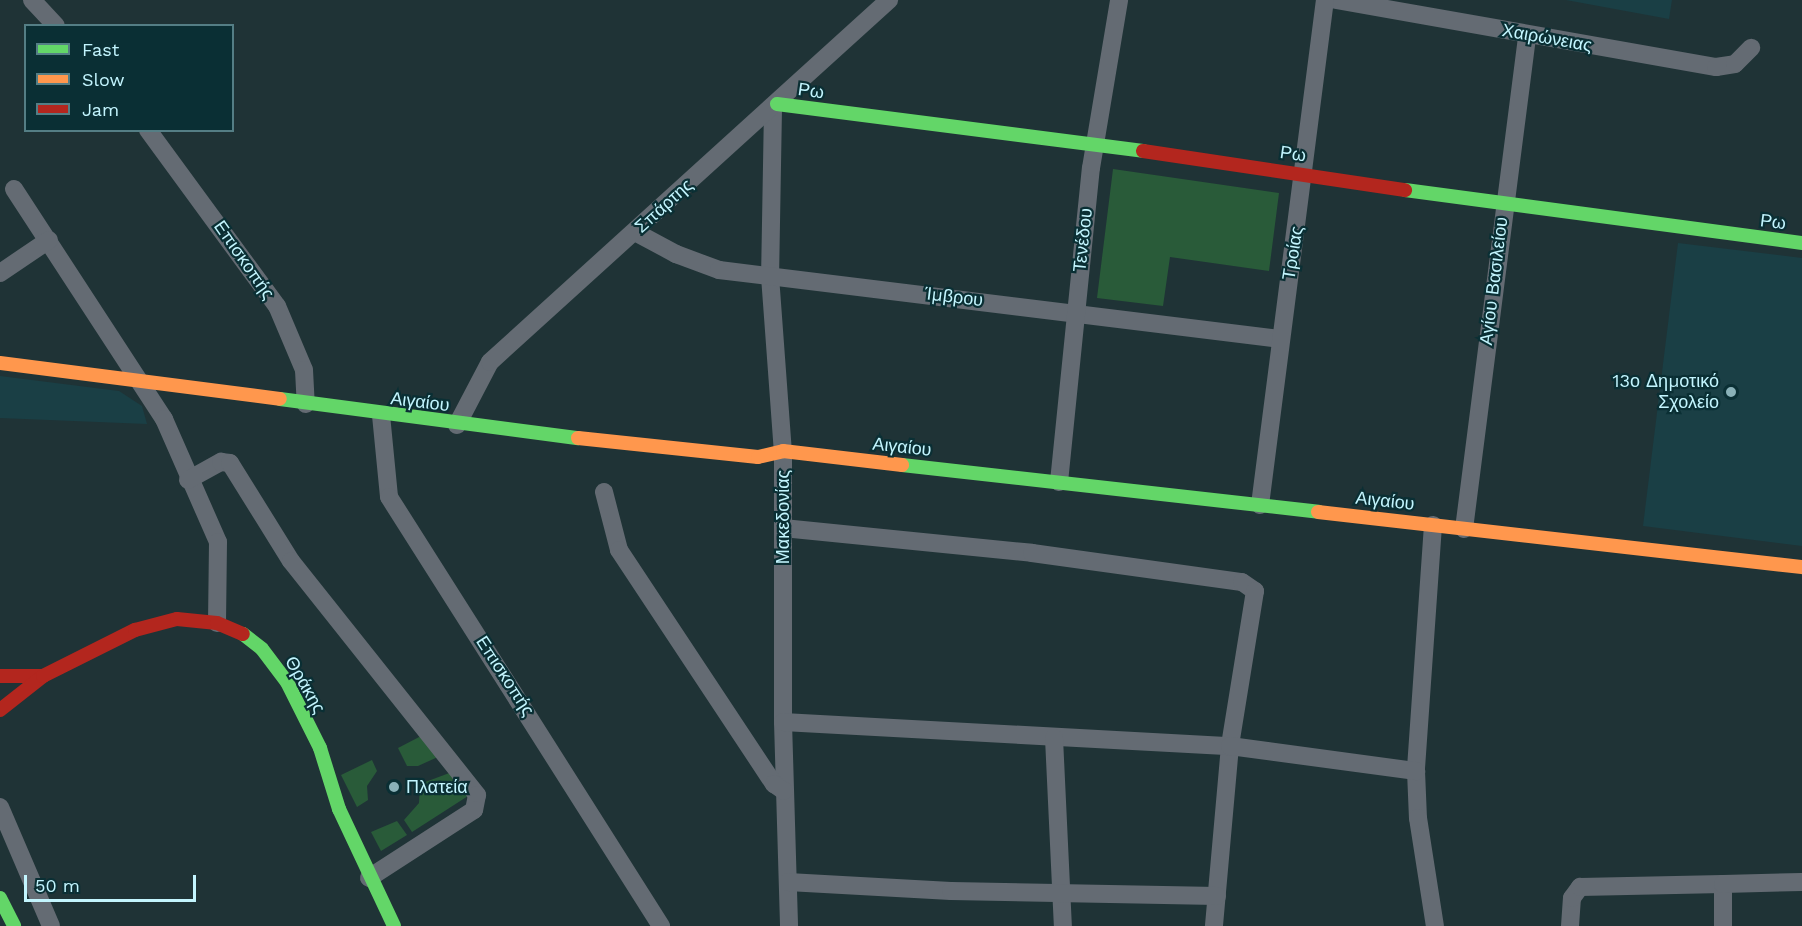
<!DOCTYPE html>
<meta charset="utf-8">
<style>
body{margin:0}
#map{position:relative;width:1802px;height:926px;overflow:hidden;background:#1f3336;font-family:"Work Sans",sans-serif}
div>[style]{position:absolute}
.built>*{inset:0;background:#1a3f45}
.green>*{inset:0;background:#295b39}
.street>*{height:18px;margin:-9px;padding:0 9px;transform-origin:9px;border-radius:9px;background:#646b73}
.fast>*{height:14px;margin:-7px;padding:0 7px;transform-origin:7px;border-radius:7px;background:#63d668}
.slow>*{height:14px;margin:-7px;padding:0 7px;transform-origin:7px;border-radius:7px;background:#ff974d}
.jam>*{height:14px;margin:-7px;padding:0 7px;transform-origin:7px;border-radius:7px;background:#b3261e}
.dots>*{width:16px;height:16px;translate:-50% -50%;box-sizing:border-box;border:3px solid #0a2f34;border-radius:50%}
span{translate:-50% -50%;white-space:nowrap;text-align:center;line-height:1.15;-webkit-text-stroke:4.5px #0a2f34;paint-order:stroke}
.street-label{font-size:18px;color:#c3f5fe}
.poi-label{font-size:18px;color:#c3f5fe}
.right{translate:-100% -50%;text-align:right}
.left{translate:0 -50%;text-align:left}
.legend{position:absolute;left:24px;top:24px;width:210px;height:108px;box-sizing:border-box;background:#0a2f34;border:2px solid #547e85;margin:0;padding:8px 10px;list-style:none;font-size:18px;color:#c3f5fe}
.legend li{display:flex;align-items:center;gap:12px;height:30px}
.legend b{width:30px;border:2px solid #547e85}
.scale{position:absolute;left:24px;top:875px;width:172px;height:27px;box-sizing:border-box;border:3px solid #c3f5fe;border-top:0;padding-left:8px;font-size:18px;line-height:21px;white-space:nowrap;color:#c3f5fe;-webkit-text-stroke:4px #0a2f34;paint-order:stroke}
</style>
<div id="map">
<div class="built">
<div style="clip-path:polygon(1566px 0,1672px 0,1669px 19px)"></div>
<div style="clip-path:polygon(1678px 243px,1802px 258px,1802px 546px,1643px 526px)"></div>
<div style="clip-path:polygon(0 376px,119px 391px,142px 406px,147px 424px,0 418px)"></div>
</div>
<div class="green">
<div style="clip-path:polygon(1113px 169px,1279px 193px,1269px 271px,1170px 257px,1163px 306px,1097px 298px)"></div>
<div style="clip-path:polygon(423px 735px,440px 756px,418px 766px,407px 766px,398px 748px)"></div>
<div style="clip-path:polygon(372px 760px,377px 771px,367px 786px,368px 800px,357px 807px,341px 775px)"></div>
<div style="clip-path:polygon(452px 772px,468px 796px,412px 832px,404px 820px,419px 803px,420px 784px)"></div>
<div style="clip-path:polygon(397px 821px,407px 835px,381px 851px,371px 832px)"></div>
</div>
<div class="street">
<div style="left:32px;top:0;width:35px;rotate:47deg"></div>
<div style="left:1336px;top:0;width:386px;rotate:10deg"></div>
<div style="left:1716px;top:67px;width:19px;rotate:-9deg"></div>
<div style="left:1735px;top:64px;width:23px;rotate:-45deg"></div>
<div style="left:773px;top:108px;width:168px;rotate:91deg"></div>
<div style="left:770px;top:276px;width:175px;rotate:85.8deg"></div>
<div style="left:783px;top:451px;width:271px;rotate:90deg"></div>
<div style="left:783px;top:722px;width:204px;rotate:88.3deg"></div>
<div style="left:148px;top:130px;width:218px;rotate:53.8deg"></div>
<div style="left:277px;top:306px;width:69px;rotate:67.1deg"></div>
<div style="left:304px;top:370px;width:34px;rotate:87deg"></div>
<div style="left:14px;top:189px;width:275px;rotate:56.9deg"></div>
<div style="left:164px;top:419px;width:134px;rotate:66.3deg"></div>
<div style="left:218px;top:542px;width:81px;rotate:90.7deg"></div>
<div style="left:635px;top:232px;width:47px;rotate:28.2deg"></div>
<div style="left:676px;top:254px;width:46px;rotate:20.4deg"></div>
<div style="left:719px;top:270px;width:565px;rotate:7.01deg"></div>
<div style="left:0;top:273px;width:59px;rotate:-34deg"></div>
<div style="left:381px;top:415px;width:82px;rotate:84.4deg"></div>
<div style="left:389px;top:497px;width:508px;rotate:57.62deg"></div>
<div style="left:457px;top:425px;width:71px;rotate:-62.4deg"></div>
<div style="left:490px;top:362px;width:539px;rotate:-42.22deg"></div>
<div style="left:188px;top:480px;width:38px;rotate:-29deg"></div>
<div style="left:221px;top:462px;width:9px;rotate:6deg"></div>
<div style="left:230px;top:463px;width:115px;rotate:58.1deg"></div>
<div style="left:291px;top:561px;width:299px;rotate:51.5deg"></div>
<div style="left:477px;top:795px;width:15px;rotate:101deg"></div>
<div style="left:474px;top:810px;width:125px;rotate:147.1deg"></div>
<div style="left:1059px;top:482px;width:316px;rotate:-84.2deg"></div>
<div style="left:1091px;top:168px;width:170px;rotate:-80.5deg"></div>
<div style="left:604px;top:492px;width:60px;rotate:75.5deg"></div>
<div style="left:619px;top:550px;width:281px;rotate:56.5deg"></div>
<div style="left:774px;top:784px;width:12px;rotate:35deg"></div>
<div style="left:1260px;top:505px;width:509px;rotate:-82.67deg"></div>
<div style="left:1433px;top:525px;width:247px;rotate:94deg"></div>
<div style="left:1416px;top:771px;width:47px;rotate:87.6deg"></div>
<div style="left:1418px;top:818px;width:109px;rotate:81.1deg"></div>
<div style="left:783px;top:528px;width:250px;rotate:5.7deg"></div>
<div style="left:1032px;top:553px;width:212px;rotate:7.9deg"></div>
<div style="left:1242px;top:582px;width:16px;rotate:35deg"></div>
<div style="left:1255px;top:591px;width:157px;rotate:99.2deg"></div>
<div style="left:1230px;top:746px;width:181px;rotate:95.1deg"></div>
<div style="left:1464px;top:529px;width:498px;rotate:-82.7deg"></div>
<div style="left:783px;top:722px;width:448px;rotate:3.1deg"></div>
<div style="left:1230px;top:746px;width:188px;rotate:7.7deg"></div>
<div style="left:1054px;top:738px;width:188px;rotate:87.3deg"></div>
<div style="left:0;top:807px;width:129px;rotate:66.8deg"></div>
<div style="left:788px;top:882px;width:163px;rotate:3.2deg"></div>
<div style="left:951px;top:891px;width:266px;rotate:1.1deg"></div>
<div style="left:1570px;top:926px;width:28px;rotate:-86deg"></div>
<div style="left:1572px;top:898px;width:14px;rotate:-54deg"></div>
<div style="left:1580px;top:887px;width:143px;rotate:-1.2deg"></div>
<div style="left:1723px;top:926px;width:42px;rotate:-90deg"></div>
<div style="left:1723px;top:884px;width:79px;rotate:-1.5deg"></div>
</div>
<div class="fast">
<div style="left:777px;top:104px;width:369px;rotate:7.3deg"></div>
<div style="left:1405px;top:190px;width:401px;rotate:7.6deg"></div>
<div style="left:280px;top:399px;width:301px;rotate:7.5deg"></div>
<div style="left:902px;top:465px;width:419px;rotate:6.4deg"></div>
<div style="left:243px;top:634px;width:24px;rotate:38deg"></div>
<div style="left:262px;top:649px;width:41px;rotate:52.9deg"></div>
<div style="left:287px;top:682px;width:74px;rotate:63.4deg"></div>
<div style="left:320px;top:748px;width:64px;rotate:72.7deg"></div>
<div style="left:339px;top:809px;width:129px;rotate:64.8deg"></div>
<div style="left:0;top:898px;width:31px;rotate:63deg"></div>
</div>
<div class="slow">
<div style="left:0;top:363px;width:282px;rotate:7.3deg"></div>
<div style="left:578px;top:438px;width:181px;rotate:6deg"></div>
<div style="left:758px;top:457px;width:26px;rotate:-13deg"></div>
<div style="left:783px;top:451px;width:120px;rotate:6.7deg"></div>
<div style="left:1318px;top:512px;width:487px;rotate:6.5deg"></div>
</div>
<div class="jam">
<div style="left:1143px;top:151px;width:265px;rotate:8.5deg"></div>
<div style="left:0;top:676px;width:43px"></div>
<div style="left:0;top:710px;width:55px;rotate:-38.3deg"></div>
<div style="left:43px;top:676px;width:103px;rotate:-26.6deg"></div>
<div style="left:135px;top:630px;width:43px;rotate:-14.7deg"></div>
<div style="left:177px;top:619px;width:40px;rotate:5.7deg"></div>
<div style="left:217px;top:623px;width:28px;rotate:23deg"></div>
</div>
<div class="dots">
<div style="left:1731px;top:392px;background:#8ab1b8"></div>
<div style="left:394px;top:787px;background:#8ab1b8"></div>
</div>
<div class="street-label">
<span style="left:1547px;top:38px;rotate:10deg">Χαιρώνειας</span>
<span style="left:811px;top:91px;rotate:8deg">Ρω</span>
<span style="left:1293px;top:154px;rotate:8deg">Ρω</span>
<span style="left:664px;top:206px;rotate:-42deg">Σπάρτης</span>
<span style="left:1773px;top:222px;rotate:7deg">Ρω</span>
<span style="left:1083px;top:240px;rotate:-84deg">Τενέδου</span>
<span style="left:1293px;top:253px;rotate:-81deg">Τροίας</span>
<span style="left:244px;top:260px;rotate:55deg">Επισκοπής</span>
<span style="left:1494px;top:281px;rotate:-83deg">Αγίου Βασιλείου</span>
<span style="left:954px;top:297px;rotate:7deg">Ίμβρου</span>
<span style="left:420px;top:402px;rotate:7deg">Αιγαίου</span>
<span style="left:902px;top:447px;rotate:6deg">Αιγαίου</span>
<span style="left:1385px;top:501px;rotate:6deg">Αιγαίου</span>
<span style="left:783px;top:517px;rotate:-90deg">Μακεδονίας</span>
<span style="left:505px;top:676px;rotate:57deg">Επισκοπής</span>
<span style="left:305px;top:685px;rotate:60deg">Θράκης</span>
</div>
<div class="poi-label">
<span class="right" style="left:1719px;top:392px">13ο Δημοτικό<br>Σχολείο</span>
<span class="left" style="left:406px;top:787px">Πλατεία</span>
</div>
<ul class="legend">
<li><b style="height:8px;background:#63d668"></b>Fast</li>
<li><b style="height:8px;background:#ff974d"></b>Slow</li>
<li><b style="height:8px;background:#b3261e"></b>Jam</li>
</ul>
<div class="scale">50 m</div>
</div>
